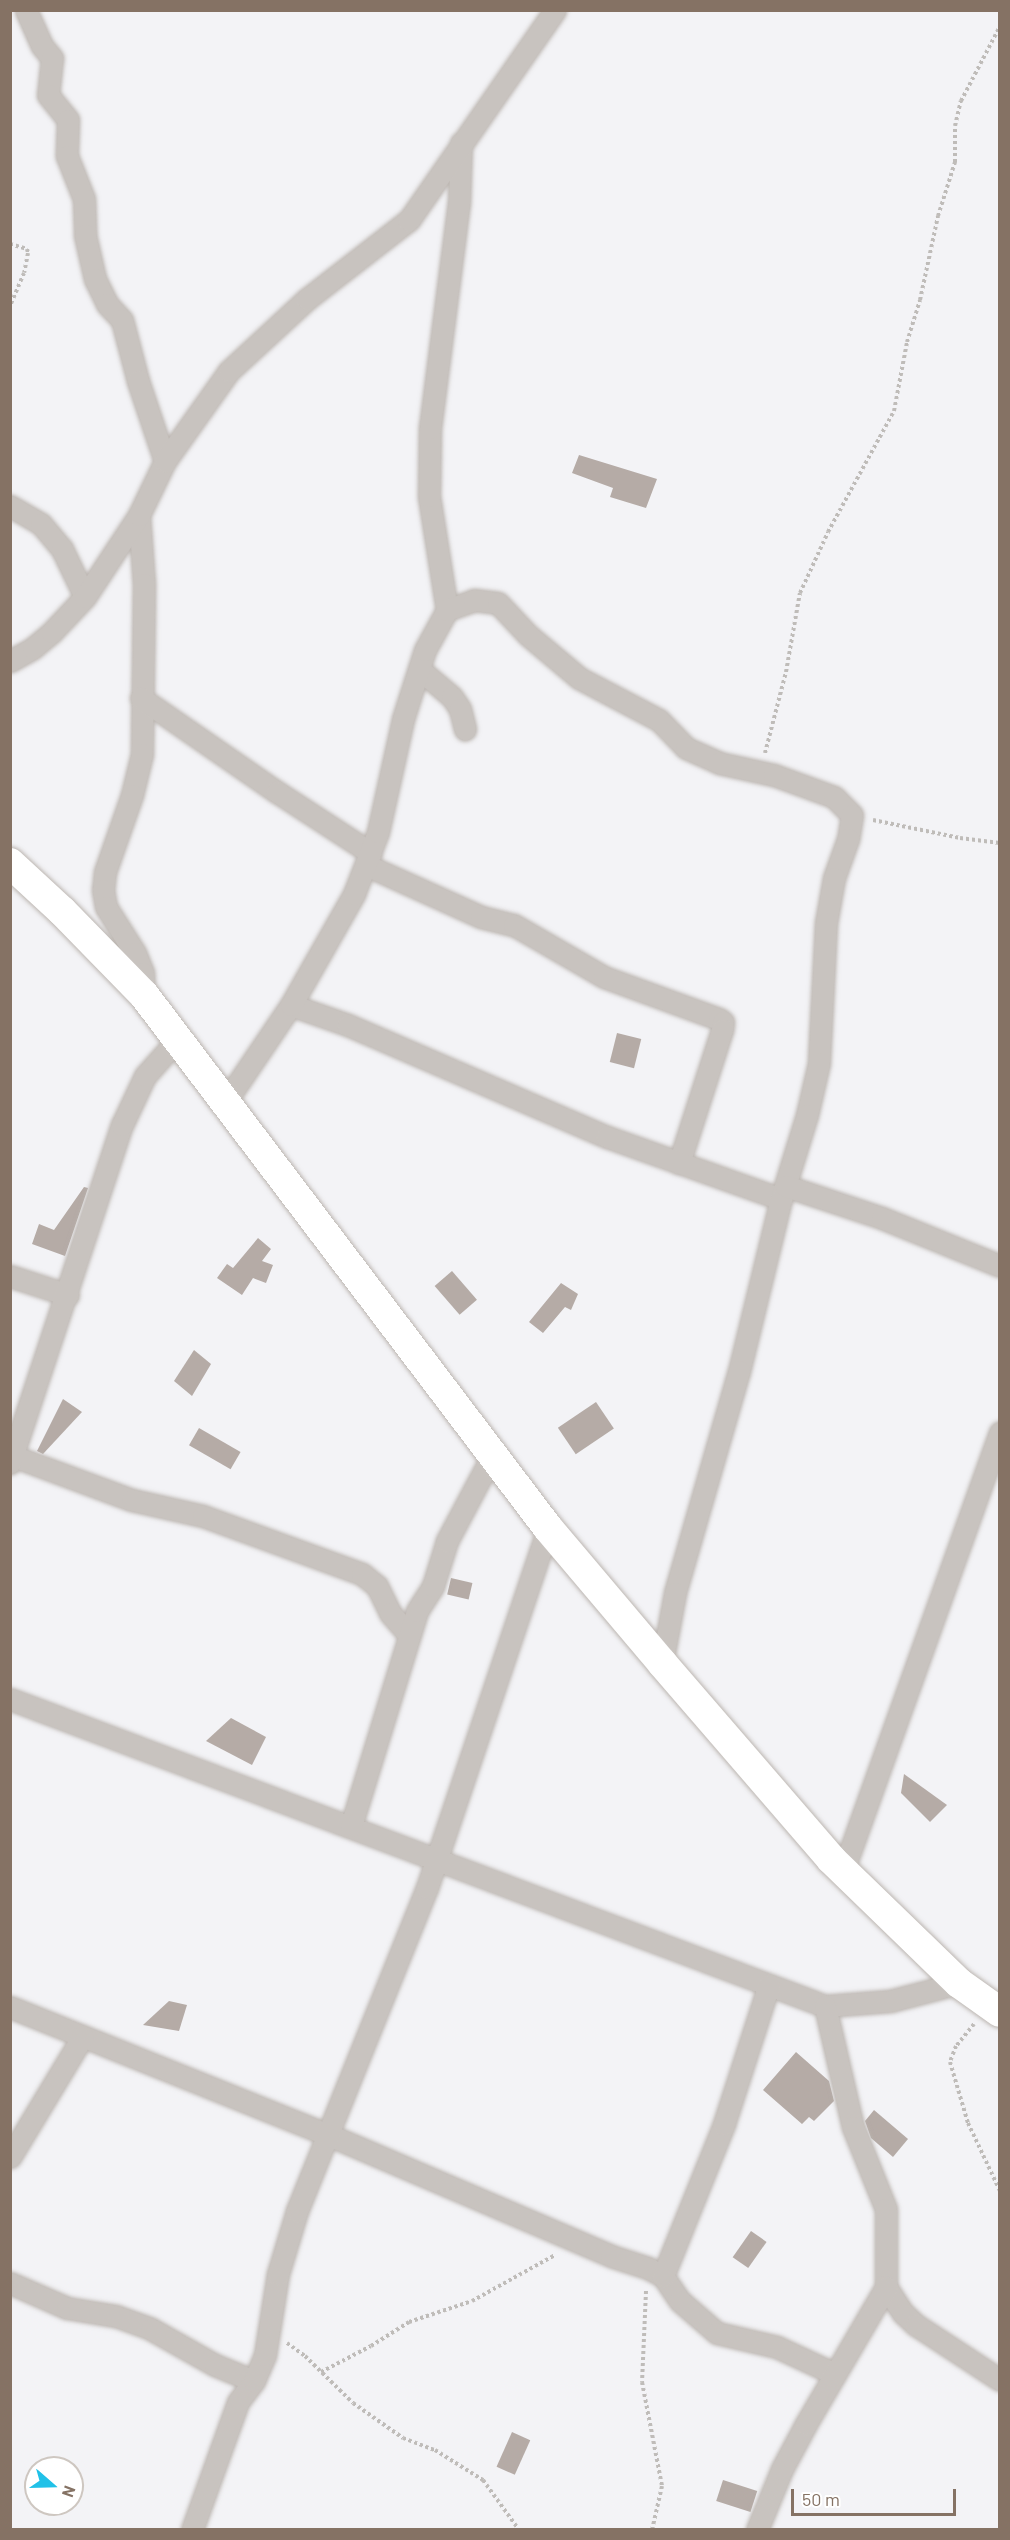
<!DOCTYPE html>
<style>
body{margin:0}
#map{position:relative;width:1010px;height:2540px;overflow:hidden;background:#f3f3f6;font-family:Barlow,sans-serif}
div>[style]{position:absolute}
.building>*{inset:0;background:#b5aba6;transform-origin:0 0}
.path>*{height:4px;margin-top:-2px;transform-origin:0;background:repeating-linear-gradient(90deg,#bfbcb9 0 3px,transparent 0 6px)}
.roads{filter:drop-shadow(0 0 2px #bcb6b1) drop-shadow(0 0 2px #bcb6b1)}
.minor>*{height:21px;margin:-10.5px;padding:0 10.5px;transform-origin:10.5px;border-radius:10.5px;background:#c8c3bf}
.secondary>*{height:30px;margin:-15px;padding:0 15px;transform-origin:15px;border-radius:15px;background:#fff}
span{translate:-50% -50%;white-space:nowrap;text-align:center;line-height:1.15;-webkit-text-stroke:6px #fff;paint-order:stroke}
.frame{position:absolute;inset:0;border:12px solid #857264;pointer-events:none}
.north{position:absolute;left:24px;top:2456px;width:60px;height:60px;box-sizing:border-box;background:#fff;border:2px solid #cec7c1;border-radius:50%;rotate:110deg;font-size:16px;font-weight:700;line-height:24px;text-align:center;color:#857264}
.north::after{content:'';display:block;margin:auto;width:21px;height:27px;background:#21c1e8;clip-path:polygon(50% 0,100% 100%,50% 72%,0 100%)}
.scale{position:absolute;left:791px;top:2489px;width:165px;height:27px;box-sizing:border-box;border:3px solid #857264;border-top:0;padding-left:8px;font-size:18px;line-height:21px;white-space:nowrap;color:#857264;-webkit-text-stroke:4px #fff;paint-order:stroke}
</style>
<div id="map">
<div class="building">
<div style="clip-path:polygon(579px 455px,657px 479px,646px 508px,610px 497px,613px 488px,572px 473px)"></div>
<div style="left:617px;top:1033px;width:25px;height:30px;rotate:14deg"></div>
<div style="clip-path:polygon(84px 1187px,88px 1188px,65px 1256px,32px 1244px,39px 1224px,54px 1230px)"></div>
<div style="clip-path:polygon(258px 1238px,271px 1249px,262px 1261px,273px 1265px,266px 1283px,253px 1278px,242px 1295px,217px 1278px,227px 1264px,233px 1268px)"></div>
<div style="left:452px;top:1271px;width:38px;height:23px;rotate:49deg"></div>
<div style="clip-path:polygon(561px 1283px,578px 1294px,571px 1310px,565px 1307px,543px 1333px,529px 1322px)"></div>
<div style="clip-path:polygon(194px 1350px,211px 1364px,192px 1396px,174px 1381px)"></div>
<div style="clip-path:polygon(63px 1399px,82px 1412px,43px 1454px,37px 1451px)"></div>
<div style="left:596px;top:1402px;width:32px;height:46px;rotate:56deg"></div>
<div style="left:199px;top:1428px;width:48px;height:20px;rotate:30deg"></div>
<div style="left:451px;top:1578px;width:22px;height:17px;rotate:13deg"></div>
<div style="clip-path:polygon(231px 1718px,266px 1737px,252px 1765px,206px 1741px)"></div>
<div style="clip-path:polygon(904px 1774px,947px 1805px,930px 1822px,901px 1793px)"></div>
<div style="clip-path:polygon(169px 2001px,187px 2005px,179px 2031px,143px 2025px)"></div>
<div style="clip-path:polygon(796px 2052px,829px 2081px,834px 2101px,814px 2121px,809px 2117px,802px 2124px,763px 2090px)"></div>
<div style="clip-path:polygon(874px 2110px,908px 2139px,893px 2157px,871px 2138px,865px 2121px)"></div>
<div style="left:751px;top:2231px;width:19px;height:32px;rotate:35deg"></div>
<div style="left:512px;top:2432px;width:20px;height:38px;rotate:24deg"></div>
<div style="left:723px;top:2480px;width:36px;height:22px;rotate:18deg"></div>
</div>
<div class="path">
<div style="left:10px;top:244px;width:18px;rotate:16deg"></div>
<div style="left:27px;top:249px;width:4px;rotate:76deg"></div>
<div style="left:28px;top:253px;width:20px;rotate:101deg"></div>
<div style="left:24px;top:273px;width:36px;rotate:113deg"></div>
<div style="left:765px;top:753px;width:84px;rotate:-75.5deg"></div>
<div style="left:786px;top:672px;width:80px;rotate:-80deg"></div>
<div style="left:800px;top:593px;width:67px;rotate:-65.3deg"></div>
<div style="left:828px;top:532px;width:138px;rotate:-61.4deg"></div>
<div style="left:894px;top:411px;width:70px;rotate:-79.3deg"></div>
<div style="left:907px;top:342px;width:44px;rotate:-72.8deg"></div>
<div style="left:920px;top:300px;width:86px;rotate:-77.9deg"></div>
<div style="left:938px;top:216px;width:57px;rotate:-72.5deg"></div>
<div style="left:955px;top:162px;width:36px;rotate:-90deg"></div>
<div style="left:955px;top:126px;width:26px;rotate:-77deg"></div>
<div style="left:961px;top:101px;width:85px;rotate:-62.5deg"></div>
<div style="left:873px;top:820px;width:89px;rotate:11.7deg"></div>
<div style="left:960px;top:838px;width:40px;rotate:7.1deg"></div>
<div style="left:974px;top:2024px;width:28px;rotate:129deg"></div>
<div style="left:956px;top:2046px;width:17px;rotate:111deg"></div>
<div style="left:950px;top:2062px;width:64px;rotate:73.6deg"></div>
<div style="left:968px;top:2123px;width:75px;rotate:64.8deg"></div>
<div style="left:646px;top:2291px;width:91px;rotate:92.5deg"></div>
<div style="left:642px;top:2382px;width:106px;rotate:79.1deg"></div>
<div style="left:662px;top:2486px;width:45px;rotate:102.8deg"></div>
<div style="left:287px;top:2343px;width:22px;rotate:36deg"></div>
<div style="left:305px;top:2356px;width:67px;rotate:44.4deg"></div>
<div style="left:353px;top:2403px;width:61px;rotate:35deg"></div>
<div style="left:403px;top:2438px;width:34px;rotate:21deg"></div>
<div style="left:435px;top:2450px;width:57px;rotate:32deg"></div>
<div style="left:483px;top:2480px;width:62px;rotate:54.2deg"></div>
<div style="left:321px;top:2372px;width:56px;rotate:-27.5deg"></div>
<div style="left:371px;top:2346px;width:45px;rotate:-32.3deg"></div>
<div style="left:409px;top:2322px;width:66px;rotate:-18.4deg"></div>
<div style="left:472px;top:2301px;width:95px;rotate:-29deg"></div>
</div>
<div class="roads">
<div class="minor">
<div style="left:26px;top:10px;width:39px;rotate:66deg"></div>
<div style="left:42px;top:46px;width:16px;rotate:50deg"></div>
<div style="left:52px;top:58px;width:37px;rotate:96deg"></div>
<div style="left:48px;top:95px;width:32px;rotate:51deg"></div>
<div style="left:68px;top:120px;width:36px;rotate:92deg"></div>
<div style="left:67px;top:156px;width:46px;rotate:68.4deg"></div>
<div style="left:84px;top:199px;width:36px;rotate:88deg"></div>
<div style="left:85px;top:235px;width:45px;rotate:77.2deg"></div>
<div style="left:95px;top:279px;width:28px;rotate:64deg"></div>
<div style="left:107px;top:304px;width:22px;rotate:47deg"></div>
<div style="left:122px;top:320px;width:63px;rotate:75.3deg"></div>
<div style="left:138px;top:381px;width:84px;rotate:71.4deg"></div>
<div style="left:10px;top:506px;width:36px;rotate:30deg"></div>
<div style="left:41px;top:524px;width:33px;rotate:50deg"></div>
<div style="left:62px;top:549px;width:53px;rotate:64.4deg"></div>
<div style="left:139px;top:515px;width:69px;rotate:85.9deg"></div>
<div style="left:144px;top:584px;width:170px;rotate:90.7deg"></div>
<div style="left:142px;top:754px;width:42px;rotate:103.7deg"></div>
<div style="left:132px;top:795px;width:82px;rotate:109.3deg"></div>
<div style="left:105px;top:872px;width:18px;rotate:96deg"></div>
<div style="left:103px;top:890px;width:17px;rotate:80deg"></div>
<div style="left:106px;top:907px;width:54px;rotate:57.8deg"></div>
<div style="left:135px;top:953px;width:22px;rotate:68deg"></div>
<div style="left:143px;top:973px;width:22px;rotate:87deg"></div>
<div style="left:447px;top:610px;width:115px;rotate:-99deg"></div>
<div style="left:429px;top:496px;width:68px;rotate:-89.2deg"></div>
<div style="left:430px;top:428px;width:227px;rotate:-82.7deg"></div>
<div style="left:459px;top:203px;width:60px;rotate:-88.1deg"></div>
<div style="left:10px;top:661px;width:26px;rotate:-29deg"></div>
<div style="left:33px;top:648px;width:25px;rotate:-40deg"></div>
<div style="left:52px;top:632px;width:48px;rotate:-46.7deg"></div>
<div style="left:85px;top:597px;width:98px;rotate:-56.6deg"></div>
<div style="left:139px;top:515px;width:60px;rotate:-64.3deg"></div>
<div style="left:165px;top:461px;width:110px;rotate:-54.6deg"></div>
<div style="left:229px;top:371px;width:106px;rotate:-42.7deg"></div>
<div style="left:307px;top:299px;width:129px;rotate:-37.8deg"></div>
<div style="left:409px;top:220px;width:256px;rotate:-55.2deg"></div>
<div style="left:419px;top:669px;width:43px;rotate:40.3deg"></div>
<div style="left:452px;top:697px;width:14px;rotate:56deg"></div>
<div style="left:460px;top:709px;width:21px;rotate:76deg"></div>
<div style="left:141px;top:698px;width:165px;rotate:34.7deg"></div>
<div style="left:277px;top:792px;width:112px;rotate:33deg"></div>
<div style="left:366px;top:865px;width:126px;rotate:24.3deg"></div>
<div style="left:481px;top:917px;width:34px;rotate:14deg"></div>
<div style="left:514px;top:925px;width:104px;rotate:30deg"></div>
<div style="left:604px;top:977px;width:122px;rotate:20.1deg"></div>
<div style="left:719px;top:1019px;width:5px;rotate:37deg"></div>
<div style="left:723px;top:1022px;width:8px;rotate:97deg"></div>
<div style="left:722px;top:1030px;width:140px;rotate:107.9deg"></div>
<div style="left:291px;top:1005px;width:60px;rotate:19.3deg"></div>
<div style="left:348px;top:1025px;width:282px;rotate:23.4deg"></div>
<div style="left:607px;top:1137px;width:185px;rotate:19.6deg"></div>
<div style="left:226px;top:1101px;width:116px;rotate:-55.9deg"></div>
<div style="left:291px;top:1005px;width:128px;rotate:-60.4deg"></div>
<div style="left:354px;top:894px;width:66px;rotate:-68.8deg"></div>
<div style="left:378px;top:832px;width:116px;rotate:-77.5deg"></div>
<div style="left:403px;top:719px;width:72px;rotate:-72.3deg"></div>
<div style="left:425px;top:650px;width:46px;rotate:-61.2deg"></div>
<div style="left:447px;top:610px;width:29px;rotate:-20deg"></div>
<div style="left:474px;top:600px;width:24px;rotate:7deg"></div>
<div style="left:498px;top:603px;width:44px;rotate:46.8deg"></div>
<div style="left:528px;top:635px;width:67px;rotate:40.1deg"></div>
<div style="left:579px;top:678px;width:90px;rotate:27.7deg"></div>
<div style="left:659px;top:720px;width:39px;rotate:46deg"></div>
<div style="left:686px;top:748px;width:36px;rotate:24deg"></div>
<div style="left:719px;top:763px;width:56px;rotate:12.3deg"></div>
<div style="left:774px;top:775px;width:64px;rotate:20.1deg"></div>
<div style="left:834px;top:797px;width:25px;rotate:45deg"></div>
<div style="left:852px;top:815px;width:24px;rotate:99deg"></div>
<div style="left:848px;top:839px;width:41px;rotate:109.7deg"></div>
<div style="left:834px;top:878px;width:46px;rotate:100.1deg"></div>
<div style="left:826px;top:923px;width:140px;rotate:92.9deg"></div>
<div style="left:819px;top:1063px;width:53px;rotate:103deg"></div>
<div style="left:807px;top:1115px;width:88px;rotate:107.2deg"></div>
<div style="left:781px;top:1199px;width:177px;rotate:103.7deg"></div>
<div style="left:739px;top:1371px;width:231px;rotate:106.1deg"></div>
<div style="left:675px;top:1593px;width:71px;rotate:100.5deg"></div>
<div style="left:786px;top:1186px;width:101px;rotate:18.4deg"></div>
<div style="left:882px;top:1218px;width:127px;rotate:22.1deg"></div>
<div style="left:10px;top:1276px;width:61px;rotate:18.1deg"></div>
<div style="left:13px;top:1456px;width:127px;rotate:20.3deg"></div>
<div style="left:132px;top:1500px;width:73px;rotate:12.7deg"></div>
<div style="left:203px;top:1516px;width:169px;rotate:20deg"></div>
<div style="left:362px;top:1574px;width:19px;rotate:39deg"></div>
<div style="left:377px;top:1586px;width:30px;rotate:64deg"></div>
<div style="left:390px;top:1613px;width:29px;rotate:49deg"></div>
<div style="left:10px;top:1463px;width:356px;rotate:-71.7deg"></div>
<div style="left:122px;top:1125px;width:54px;rotate:-64.9deg"></div>
<div style="left:145px;top:1076px;width:48px;rotate:-48.4deg"></div>
<div style="left:10px;top:1699px;width:871px;rotate:20.64deg"></div>
<div style="left:825px;top:2006px;width:65px;rotate:-4.4deg"></div>
<div style="left:890px;top:2001px;width:71px;rotate:-14.6deg"></div>
<div style="left:351px;top:1826px;width:225px;rotate:-72.9deg"></div>
<div style="left:417px;top:1611px;width:30px;rotate:-57deg"></div>
<div style="left:433px;top:1586px;width:47px;rotate:-72.7deg"></div>
<div style="left:447px;top:1541px;width:98px;rotate:-62.1deg"></div>
<div style="left:843px;top:1871px;width:466px;rotate:-70.3deg"></div>
<div style="left:825px;top:2006px;width:124px;rotate:77deg"></div>
<div style="left:853px;top:2127px;width:88px;rotate:68.1deg"></div>
<div style="left:886px;top:2209px;width:78px;rotate:90deg"></div>
<div style="left:886px;top:2287px;width:31px;rotate:57deg"></div>
<div style="left:903px;top:2313px;width:18px;rotate:43deg"></div>
<div style="left:916px;top:2325px;width:100px;rotate:33.2deg"></div>
<div style="left:10px;top:2007px;width:344px;rotate:21.9deg"></div>
<div style="left:329px;top:2135px;width:307px;rotate:23.2deg"></div>
<div style="left:611px;top:2256px;width:39px;rotate:18deg"></div>
<div style="left:648px;top:2268px;width:17px;rotate:28deg"></div>
<div style="left:663px;top:2276px;width:30px;rotate:56deg"></div>
<div style="left:680px;top:2301px;width:49px;rotate:40.9deg"></div>
<div style="left:717px;top:2333px;width:62px;rotate:13.1deg"></div>
<div style="left:777px;top:2347px;width:64px;rotate:25deg"></div>
<div style="left:10px;top:2157px;width:141px;rotate:-58.9deg"></div>
<div style="left:663px;top:2276px;width:164px;rotate:-68.1deg"></div>
<div style="left:724px;top:2124px;width:146px;rotate:-72.1deg"></div>
<div style="left:10px;top:2283px;width:62px;rotate:23.7deg"></div>
<div style="left:67px;top:2308px;width:50px;rotate:9.3deg"></div>
<div style="left:116px;top:2316px;width:37px;rotate:20deg"></div>
<div style="left:151px;top:2329px;width:73px;rotate:29.4deg"></div>
<div style="left:215px;top:2365px;width:42px;rotate:22.3deg"></div>
<div style="left:192px;top:2530px;width:136px;rotate:-70.2deg"></div>
<div style="left:238px;top:2402px;width:26px;rotate:-53deg"></div>
<div style="left:254px;top:2381px;width:28px;rotate:-67deg"></div>
<div style="left:265px;top:2355px;width:82px;rotate:-80.9deg"></div>
<div style="left:278px;top:2274px;width:66px;rotate:-73.2deg"></div>
<div style="left:297px;top:2211px;width:348px;rotate:-68.1deg"></div>
<div style="left:427px;top:1888px;width:380px;rotate:-71.4deg"></div>
<div style="left:757px;top:2530px;width:66px;rotate:-67.7deg"></div>
<div style="left:782px;top:2469px;width:51px;rotate:-61.9deg"></div>
<div style="left:806px;top:2424px;width:159px;rotate:-59.7deg"></div>
</div>
<div class="secondary">
<div style="left:10px;top:863px;width:71px;rotate:42.7deg"></div>
<div style="left:62px;top:911px;width:117px;rotate:45.7deg"></div>
<div style="left:144px;top:995px;width:669px;rotate:52.84deg"></div>
<div style="left:548px;top:1528px;width:177px;rotate:49.8deg"></div>
<div style="left:662px;top:1663px;width:259px;rotate:49.2deg"></div>
<div style="left:831px;top:1859px;width:178px;rotate:44.1deg"></div>
<div style="left:959px;top:1983px;width:50px;rotate:35.3deg"></div>
</div>
</div>
<div class="frame"></div>
<div class="north">N</div>
<div class="scale">50 m</div>
</div>
